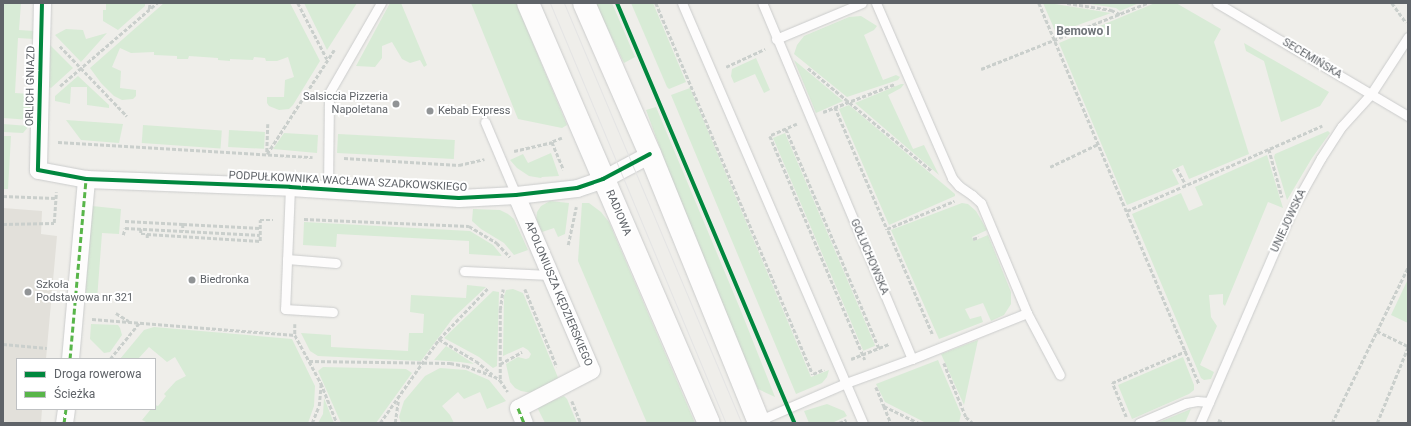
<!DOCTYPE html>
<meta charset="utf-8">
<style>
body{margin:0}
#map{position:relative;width:1411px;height:426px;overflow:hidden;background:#efeeea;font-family:Roboto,sans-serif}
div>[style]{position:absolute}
.education>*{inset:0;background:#e2e0da}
.green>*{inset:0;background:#d8ebd6;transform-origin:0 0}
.path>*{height:2.5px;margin-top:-1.25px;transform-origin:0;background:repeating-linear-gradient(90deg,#cacfcc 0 4px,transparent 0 6px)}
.roads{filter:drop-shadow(0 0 1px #cbcccc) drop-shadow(0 0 1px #cbcccc)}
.lane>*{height:9px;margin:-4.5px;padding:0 4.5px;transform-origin:4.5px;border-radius:4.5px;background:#fdfcfc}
.street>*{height:17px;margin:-8.5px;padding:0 8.5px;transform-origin:8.5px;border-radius:8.5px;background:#fdfcfc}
.secondary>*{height:22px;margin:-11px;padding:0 11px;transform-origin:11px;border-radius:11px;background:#fdfcfc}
.tram>*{height:1px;margin:-0.5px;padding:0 0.5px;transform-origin:0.5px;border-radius:0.5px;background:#e4e4e4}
.quiet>*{height:3px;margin-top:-1.5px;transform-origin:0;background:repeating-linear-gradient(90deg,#58b549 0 6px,transparent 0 9px)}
.cycleway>*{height:4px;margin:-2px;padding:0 2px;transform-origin:2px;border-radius:2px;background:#00873e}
.dots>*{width:11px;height:11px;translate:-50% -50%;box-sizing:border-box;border:2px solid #fff;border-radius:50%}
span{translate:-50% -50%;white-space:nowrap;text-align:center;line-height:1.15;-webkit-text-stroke:4px #fff;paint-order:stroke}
.street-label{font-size:11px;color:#5f6368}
.poi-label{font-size:11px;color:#5f6368}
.right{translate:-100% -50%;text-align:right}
.left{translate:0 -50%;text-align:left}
.neighbourhood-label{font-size:12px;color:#70757a;font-weight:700}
.frame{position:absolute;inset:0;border:4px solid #5f6368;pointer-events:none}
.legend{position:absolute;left:16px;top:358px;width:140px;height:52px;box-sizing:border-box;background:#fff;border:1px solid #bfc1c3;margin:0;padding:5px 7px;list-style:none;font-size:12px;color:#5f6368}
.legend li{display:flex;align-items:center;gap:8px;height:20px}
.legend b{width:20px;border:1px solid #bfc1c3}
</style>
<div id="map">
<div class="education">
<div style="clip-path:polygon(3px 208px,42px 211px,41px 234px,57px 236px,46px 359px,17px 359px,17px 409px,42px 409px,41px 423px,3px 423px)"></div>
</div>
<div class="green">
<div style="clip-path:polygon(3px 3px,21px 3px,19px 30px,34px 31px,34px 39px,18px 38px,15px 93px,31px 94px,31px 120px,3px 118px)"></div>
<div style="clip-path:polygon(106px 3px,145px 3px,145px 6px,118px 30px,103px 21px,103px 10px,106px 10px)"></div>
<div style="clip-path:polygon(164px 3px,290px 3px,320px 61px,293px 105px,289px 109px,279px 110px,269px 106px,267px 103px,267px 97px,284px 97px,285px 80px,294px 77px,288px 57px,277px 61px,266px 61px,265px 58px,254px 57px,253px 60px,230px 59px,230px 61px,218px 60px,218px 58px,189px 56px,188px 59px,177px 59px,177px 56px,154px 55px,154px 52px,131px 53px,120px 48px,112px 67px,121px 71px,120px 88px,136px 90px,136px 96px,133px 99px,122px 100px,114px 96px,101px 83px,90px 68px)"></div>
<div style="clip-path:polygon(304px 3px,357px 3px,327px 50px)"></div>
<div style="clip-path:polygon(390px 3px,401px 3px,427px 65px,424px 67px,420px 60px,410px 63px,402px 59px,392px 42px,382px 46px,382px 58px,375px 67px,356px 66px)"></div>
<div style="clip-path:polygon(471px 3px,516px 3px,567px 125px,562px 128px,518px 119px)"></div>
<div style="clip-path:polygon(595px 3px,612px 3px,635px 57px,624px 63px)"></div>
<div style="clip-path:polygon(631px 3px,653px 3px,686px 82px,669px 89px,667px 87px)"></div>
<div style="clip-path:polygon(1043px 3px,1049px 3px,1111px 13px,1056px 33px)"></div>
<div style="clip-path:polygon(1084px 3px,1139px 3px,1120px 11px,1116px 8px)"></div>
<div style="clip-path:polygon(1155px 3px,1176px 3px,1221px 29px,1214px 42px,1249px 154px,1189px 179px,1183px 165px,1172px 170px,1179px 184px,1127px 205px,1059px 43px)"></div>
<div style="clip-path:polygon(861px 16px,877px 26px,874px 30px,864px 35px,883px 80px,896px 75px,900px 77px,898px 80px,847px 97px,794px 54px,797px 45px,804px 36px,849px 17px)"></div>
<div style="clip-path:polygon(66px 29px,83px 30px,86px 39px,107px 33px,81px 62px,55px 35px)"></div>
<div style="clip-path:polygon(47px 42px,73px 68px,51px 88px,47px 86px)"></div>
<div style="clip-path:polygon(1244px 43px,1329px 92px,1320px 106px,1281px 122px,1264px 61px,1246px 51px)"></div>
<div style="clip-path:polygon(756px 58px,770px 90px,764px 93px,755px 74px,734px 83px,731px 76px,732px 69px)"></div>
<div style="clip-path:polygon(794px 60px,843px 101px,816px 113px)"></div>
<div style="clip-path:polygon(78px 76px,109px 105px,109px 108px,87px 105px,87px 87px,71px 87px,70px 104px,55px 101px,55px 96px)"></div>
<div style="clip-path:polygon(901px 84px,904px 84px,901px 88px,888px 95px,913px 149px,924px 145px,939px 175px,855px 103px)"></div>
<div style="clip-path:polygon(690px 88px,811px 377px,829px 370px,827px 377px,822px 383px,796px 394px,671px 95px)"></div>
<div style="clip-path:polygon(849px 105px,955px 194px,955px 196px,889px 225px,839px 109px)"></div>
<div style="clip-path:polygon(656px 107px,741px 311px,775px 397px,758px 389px,688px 224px,646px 110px)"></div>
<div style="clip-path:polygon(66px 120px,123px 124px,119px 143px,81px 140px)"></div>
<div style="clip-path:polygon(3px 124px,29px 126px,23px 133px,3px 132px)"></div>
<div style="left:143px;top:125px;width:79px;height:18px;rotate:4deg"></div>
<div style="left:229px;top:130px;width:36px;height:17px;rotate:3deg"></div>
<div style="clip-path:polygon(1328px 131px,1330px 133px,1312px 158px,1287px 200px,1274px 157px,1275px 154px)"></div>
<div style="clip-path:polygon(284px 133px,318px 135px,317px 153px,273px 149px)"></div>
<div style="left:785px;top:133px;width:231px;height:13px;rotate:67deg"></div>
<div style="left:338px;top:134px;width:117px;height:19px;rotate:3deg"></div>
<div style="clip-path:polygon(3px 136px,11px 136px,8px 189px,3px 189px)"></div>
<div style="clip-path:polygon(551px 153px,559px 176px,542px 177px,541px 178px,529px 176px,517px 168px,510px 160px,523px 154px,528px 163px)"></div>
<div style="clip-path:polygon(1267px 155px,1283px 208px,1268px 202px,1225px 306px,1223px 304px,1223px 294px,1209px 295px,1211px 317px,1217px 326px,1200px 365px,1214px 372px,1211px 379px,1204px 380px,1201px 378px,1132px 214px,1181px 193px,1189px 211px,1203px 205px,1195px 187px)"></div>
<div style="clip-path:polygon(550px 201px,569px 203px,565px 234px,558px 237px,554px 228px,542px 232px,536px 221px,537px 212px,541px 206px)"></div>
<div style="clip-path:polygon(582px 203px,589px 203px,601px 212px,609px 222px,695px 423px,647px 423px,578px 261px)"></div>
<div style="clip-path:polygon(962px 203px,968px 204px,976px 211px,987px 230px,972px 237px,974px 241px,988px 235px,1011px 292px,1011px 304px,1004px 315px,991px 321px,983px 303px,965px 309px,970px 319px,981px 316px,983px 322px,939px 339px,891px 230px)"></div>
<div style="clip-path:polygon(92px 206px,121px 209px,119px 234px,102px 233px,97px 300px,85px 299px)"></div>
<div style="clip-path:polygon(473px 209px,500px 210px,508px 214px,514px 219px,528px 250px,514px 255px,504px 243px,481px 229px,472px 221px)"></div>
<div style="clip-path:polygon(304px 222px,470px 231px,493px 245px,502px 256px,469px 254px,469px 241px,337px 234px,336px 247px,303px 245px)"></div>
<div style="clip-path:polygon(1408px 279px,1408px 323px,1391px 315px)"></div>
<div style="clip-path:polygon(467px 285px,486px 287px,453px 318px,421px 361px,318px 356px,310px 351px,301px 333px,331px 335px,331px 347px,408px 351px,409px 333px,423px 333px,424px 314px,410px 312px,411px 295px,466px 298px)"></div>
<div style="clip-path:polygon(513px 289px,523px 293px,559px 380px,532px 393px,521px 391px,515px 388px,510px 382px,506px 364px,518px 357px,526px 359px,529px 358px,531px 354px,528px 350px,523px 347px,503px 356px,504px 296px,506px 290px)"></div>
<div style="clip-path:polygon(493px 291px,499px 292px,497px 366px,493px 368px,479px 357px,444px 338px)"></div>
<div style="clip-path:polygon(91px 324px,118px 325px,120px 328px,122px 335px,110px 352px,104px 353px,90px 339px)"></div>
<div style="clip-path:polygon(154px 327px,292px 339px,315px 386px,314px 406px,308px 423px,148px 423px,142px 420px,151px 409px,155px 409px,155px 405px,158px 406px,166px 396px,164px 394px,176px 381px,186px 376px,175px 357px,167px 362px,149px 347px,138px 359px,120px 359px,144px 330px)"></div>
<div style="clip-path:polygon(978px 340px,964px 405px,941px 354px)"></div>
<div style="clip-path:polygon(446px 346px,456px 352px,474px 364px,460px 362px,434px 360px)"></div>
<div style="clip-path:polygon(1183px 357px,1194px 385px,1194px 390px,1189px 394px,1132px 419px,1118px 385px)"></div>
<div style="clip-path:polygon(938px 360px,961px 414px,959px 423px,926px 423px,885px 402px,876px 384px)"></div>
<div style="clip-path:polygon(323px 367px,406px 369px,412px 373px,376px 423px,341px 423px,318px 371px)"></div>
<div style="clip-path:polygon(440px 368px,466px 370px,489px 380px,506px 401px,487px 409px,480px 392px,464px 399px,458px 392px,442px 406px,450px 415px,454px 423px,401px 423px,399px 417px,404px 401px,425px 376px)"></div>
<div style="clip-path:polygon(564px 396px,567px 399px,577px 423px,545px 423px,537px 407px)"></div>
<div style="clip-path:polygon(324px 398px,334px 423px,318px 423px,323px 414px)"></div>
<div style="clip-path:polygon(827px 404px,844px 411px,847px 416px,832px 423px,809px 423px,804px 411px)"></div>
<div style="clip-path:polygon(1191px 409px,1185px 423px,1157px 423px)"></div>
</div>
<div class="path">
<div style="left:298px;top:3px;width:63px;rotate:62.6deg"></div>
<div style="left:656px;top:3px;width:403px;rotate:67.1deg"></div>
<div style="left:813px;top:374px;width:12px;rotate:-24deg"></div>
<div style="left:1039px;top:3px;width:413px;rotate:67.2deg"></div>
<div style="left:1067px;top:3px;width:45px;rotate:9deg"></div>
<div style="left:1111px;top:10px;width:10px;rotate:24deg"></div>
<div style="left:1392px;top:3px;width:24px;rotate:54deg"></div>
<div style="left:149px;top:9px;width:6px;rotate:-81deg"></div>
<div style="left:60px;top:46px;width:97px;rotate:46.3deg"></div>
<div style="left:726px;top:67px;width:43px;rotate:-24.8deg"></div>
<div style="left:808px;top:68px;width:161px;rotate:39.7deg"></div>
<div style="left:981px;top:69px;width:179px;rotate:-21.7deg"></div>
<div style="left:60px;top:86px;width:128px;rotate:-40.6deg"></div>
<div style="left:835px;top:107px;width:133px;rotate:66.9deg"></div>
<div style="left:823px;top:112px;width:77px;rotate:-21.3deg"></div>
<div style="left:268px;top:124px;width:30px;rotate:92deg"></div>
<div style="left:267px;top:154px;width:124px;rotate:-57.2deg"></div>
<div style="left:797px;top:124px;width:30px;rotate:156deg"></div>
<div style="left:770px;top:136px;width:243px;rotate:67deg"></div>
<div style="left:786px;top:129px;width:238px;rotate:67deg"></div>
<div style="left:562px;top:138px;width:11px;rotate:158deg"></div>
<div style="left:552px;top:142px;width:30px;rotate:67deg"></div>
<div style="left:58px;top:142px;width:255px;rotate:3.4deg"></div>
<div style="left:1269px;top:149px;width:50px;rotate:74.8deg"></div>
<div style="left:514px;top:151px;width:39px;rotate:-13deg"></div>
<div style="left:344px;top:158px;width:115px;rotate:3.5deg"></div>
<div style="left:459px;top:165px;width:26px;rotate:-13deg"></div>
<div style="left:1050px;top:167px;width:53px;rotate:-25.6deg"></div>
<div style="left:1177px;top:168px;width:19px;rotate:62deg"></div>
<div style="left:3px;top:196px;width:52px;rotate:2.2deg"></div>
<div style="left:1127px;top:211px;width:213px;rotate:-23.6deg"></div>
<div style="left:304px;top:219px;width:165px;rotate:2.4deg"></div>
<div style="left:469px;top:226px;width:33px;rotate:31deg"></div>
<div style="left:497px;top:243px;width:19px;rotate:47deg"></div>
<div style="left:125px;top:221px;width:58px;rotate:3deg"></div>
<div style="left:183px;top:224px;width:7px;rotate:90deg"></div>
<div style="left:3px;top:224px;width:51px;rotate:-1.1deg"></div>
<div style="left:54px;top:223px;width:31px;rotate:-86deg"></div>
<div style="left:183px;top:224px;width:77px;rotate:3deg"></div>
<div style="left:141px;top:229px;width:5px;rotate:90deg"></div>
<div style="left:141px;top:234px;width:6px"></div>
<div style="left:123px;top:235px;width:7px;rotate:-74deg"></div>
<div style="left:125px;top:228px;width:135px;rotate:3deg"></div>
<div style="left:147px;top:238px;width:4px;rotate:-90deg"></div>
<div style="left:147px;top:234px;width:113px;rotate:3.5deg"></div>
<div style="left:260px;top:241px;width:21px;rotate:-90deg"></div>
<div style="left:260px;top:220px;width:13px"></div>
<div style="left:973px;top:239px;width:6px;rotate:-18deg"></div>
<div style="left:568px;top:245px;width:39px;rotate:-78deg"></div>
<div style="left:525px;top:289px;width:84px;rotate:67.7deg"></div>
<div style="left:116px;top:313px;width:15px;rotate:32deg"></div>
<div style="left:92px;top:319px;width:204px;rotate:4.5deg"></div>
<div style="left:295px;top:324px;width:11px;rotate:90deg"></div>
<div style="left:295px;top:335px;width:55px;rotate:61.6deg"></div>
<div style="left:321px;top:383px;width:43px;rotate:68.2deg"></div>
<div style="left:1377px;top:331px;width:34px;rotate:26deg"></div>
<div style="left:932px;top:334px;width:114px;rotate:-113.2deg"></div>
<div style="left:887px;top:229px;width:73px;rotate:-22.7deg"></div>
<div style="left:439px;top:339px;width:43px;rotate:30.7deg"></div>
<div style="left:476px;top:361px;width:21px;rotate:39deg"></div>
<div style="left:3px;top:344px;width:44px;rotate:5.2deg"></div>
<div style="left:110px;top:359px;width:46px;rotate:-51.1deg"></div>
<div style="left:851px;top:359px;width:41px;rotate:-21.5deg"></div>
<div style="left:309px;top:361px;width:141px;rotate:0.8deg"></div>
<div style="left:450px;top:363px;width:16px;rotate:11deg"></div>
<div style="left:466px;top:366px;width:30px;rotate:20deg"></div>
<div style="left:494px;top:376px;width:7px;rotate:34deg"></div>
<div style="left:500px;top:380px;width:14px;rotate:56deg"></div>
<div style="left:944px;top:363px;width:58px;rotate:67.8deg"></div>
<div style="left:966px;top:417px;width:9px;rotate:41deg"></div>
<div style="left:500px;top:364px;width:25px;rotate:-29deg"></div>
<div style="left:500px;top:379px;width:69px;rotate:-90deg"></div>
<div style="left:500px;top:310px;width:21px;rotate:-82deg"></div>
<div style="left:876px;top:387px;width:21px;rotate:67deg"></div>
<div style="left:884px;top:406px;width:39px;rotate:26deg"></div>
<div style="left:572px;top:401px;width:24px;rotate:68deg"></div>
<div style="left:884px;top:406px;width:18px;rotate:68deg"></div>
<div style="left:1126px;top:417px;width:37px;rotate:-112deg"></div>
<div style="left:1112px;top:383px;width:81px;rotate:-23.4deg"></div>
<div style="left:1218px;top:420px;width:8px;rotate:23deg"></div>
<div style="left:312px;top:423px;width:18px;rotate:-68deg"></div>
<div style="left:319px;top:406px;width:21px;rotate:-85deg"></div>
<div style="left:380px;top:423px;width:103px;rotate:-54.9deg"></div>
<div style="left:439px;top:339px;width:71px;rotate:-46.1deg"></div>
<div style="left:395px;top:423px;width:22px;rotate:-82deg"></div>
<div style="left:839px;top:423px;width:8px;rotate:-23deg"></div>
<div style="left:1332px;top:423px;width:174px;rotate:-64deg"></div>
<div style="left:1377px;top:423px;width:82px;rotate:-67.8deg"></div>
</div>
<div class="roads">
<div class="lane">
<div style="left:682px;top:3px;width:457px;rotate:66.7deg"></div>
<div style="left:876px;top:3px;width:191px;rotate:66.5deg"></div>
<div style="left:952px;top:178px;width:11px;rotate:49deg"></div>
<div style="left:959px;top:186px;width:16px;rotate:35deg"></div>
<div style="left:972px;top:195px;width:12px;rotate:42deg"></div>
<div style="left:981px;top:203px;width:119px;rotate:67.3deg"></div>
<div style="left:1027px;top:313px;width:124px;rotate:158.2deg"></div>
<div style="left:1217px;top:3px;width:222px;rotate:30.6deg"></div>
<div style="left:776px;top:39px;width:93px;rotate:-22.7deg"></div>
<div style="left:485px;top:122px;width:79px;rotate:67deg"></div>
<div style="left:290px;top:187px;width:122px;rotate:92.3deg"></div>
<div style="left:285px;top:309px;width:48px;rotate:3.6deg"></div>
<div style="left:328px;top:190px;width:97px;rotate:-89.4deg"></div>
<div style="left:329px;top:93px;width:104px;rotate:-60deg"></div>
<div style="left:287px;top:259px;width:49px;rotate:4.7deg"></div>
<div style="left:464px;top:271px;width:86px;rotate:2.7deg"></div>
<div style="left:1027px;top:313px;width:70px;rotate:62deg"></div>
<div style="left:758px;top:421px;width:96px;rotate:-23.4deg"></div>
<div style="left:846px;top:383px;width:70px;rotate:-20deg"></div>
<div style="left:912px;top:359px;width:386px;rotate:-112.8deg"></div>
<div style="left:1139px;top:423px;width:51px;rotate:-23.1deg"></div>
<div style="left:1186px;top:403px;width:11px;rotate:-10deg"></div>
<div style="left:1197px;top:401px;width:12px;rotate:5deg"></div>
<div style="left:1200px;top:423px;width:236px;rotate:-66.6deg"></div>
<div style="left:1294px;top:206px;width:55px;rotate:-60.6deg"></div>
<div style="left:1321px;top:158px;width:38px;rotate:-57deg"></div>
<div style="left:1342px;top:126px;width:43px;rotate:-47.8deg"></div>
<div style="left:1371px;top:94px;width:68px;rotate:-57deg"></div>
</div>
<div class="street">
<div style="left:42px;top:3px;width:167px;rotate:91.4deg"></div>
<div style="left:38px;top:170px;width:49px;rotate:10.6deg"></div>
<div style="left:86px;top:179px;width:204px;rotate:2.2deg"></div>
<div style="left:290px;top:187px;width:169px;rotate:3.7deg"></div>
<div style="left:459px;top:198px;width:57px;rotate:-3deg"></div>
<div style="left:516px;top:195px;width:61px;rotate:-6.5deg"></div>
<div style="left:577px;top:188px;width:28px;rotate:-19deg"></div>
<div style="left:603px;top:179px;width:53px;rotate:-28deg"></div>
<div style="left:516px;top:195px;width:190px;rotate:66.8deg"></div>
<div style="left:591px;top:370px;width:82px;rotate:152.5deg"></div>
<div style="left:518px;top:408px;width:16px;rotate:68deg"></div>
<div style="left:70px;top:359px;width:181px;rotate:-84.9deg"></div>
<div style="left:64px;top:423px;width:14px;rotate:-82deg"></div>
</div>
<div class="secondary">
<div style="left:528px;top:3px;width:457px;rotate:66.7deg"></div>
<div style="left:584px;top:3px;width:165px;rotate:66.4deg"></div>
<div style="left:650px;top:154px;width:290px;rotate:67.9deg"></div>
</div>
</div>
<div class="tram">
<div style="left:550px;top:3px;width:455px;rotate:67.3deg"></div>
<div style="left:564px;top:3px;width:456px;rotate:67.1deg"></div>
</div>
<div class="quiet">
<div style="left:70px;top:359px;width:181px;rotate:-84.9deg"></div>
<div style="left:518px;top:408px;width:16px;rotate:68deg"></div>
<div style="left:64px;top:423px;width:14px;rotate:-82deg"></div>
</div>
<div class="cycleway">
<div style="left:42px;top:3px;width:167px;rotate:91.4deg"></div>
<div style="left:38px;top:170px;width:49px;rotate:10.6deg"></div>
<div style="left:86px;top:179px;width:204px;rotate:2.2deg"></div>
<div style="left:290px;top:187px;width:169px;rotate:3.7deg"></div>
<div style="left:459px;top:198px;width:57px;rotate:-3deg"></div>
<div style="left:516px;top:195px;width:61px;rotate:-6.5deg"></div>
<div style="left:577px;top:188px;width:28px;rotate:-19deg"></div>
<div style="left:603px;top:179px;width:53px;rotate:-28deg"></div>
<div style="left:617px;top:3px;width:456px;rotate:67.1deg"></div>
</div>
<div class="dots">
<div style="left:396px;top:104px;background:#919496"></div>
<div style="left:430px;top:111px;background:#919496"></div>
<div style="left:192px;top:280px;background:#919496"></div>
<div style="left:28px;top:292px;background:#919496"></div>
</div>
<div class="street-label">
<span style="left:1312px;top:59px;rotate:31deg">SECEMIŃSKA</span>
<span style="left:31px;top:86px;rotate:-89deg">ORLICH GNIAZD</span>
<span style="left:348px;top:182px;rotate:3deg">PODPUŁKOWNIKA WACŁAWA SZADKOWSKIEGO</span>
<span style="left:618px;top:213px;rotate:67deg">RADIOWA</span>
<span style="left:1289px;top:221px;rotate:-65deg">UNIEJOWSKA</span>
<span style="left:869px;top:257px;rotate:67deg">GOŁUCHOWSKA</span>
<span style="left:558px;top:294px;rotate:67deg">APOLONIUSZA KĘDZIERSKIEGO</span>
</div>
<div class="poi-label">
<span class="right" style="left:388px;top:104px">Salsiccia Pizzeria<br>Napoletana</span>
<span class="left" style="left:438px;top:111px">Kebab Express</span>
<span class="left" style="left:200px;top:280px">Biedronka</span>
<span class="left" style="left:36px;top:292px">Szkoła<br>Podstawowa nr 321</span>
</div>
<div class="neighbourhood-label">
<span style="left:1083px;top:32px">Bemowo I</span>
</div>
<div class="frame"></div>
<ul class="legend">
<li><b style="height:5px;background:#00873e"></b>Droga rowerowa</li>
<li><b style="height:5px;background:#58b549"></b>Ścieżka</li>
</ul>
</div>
